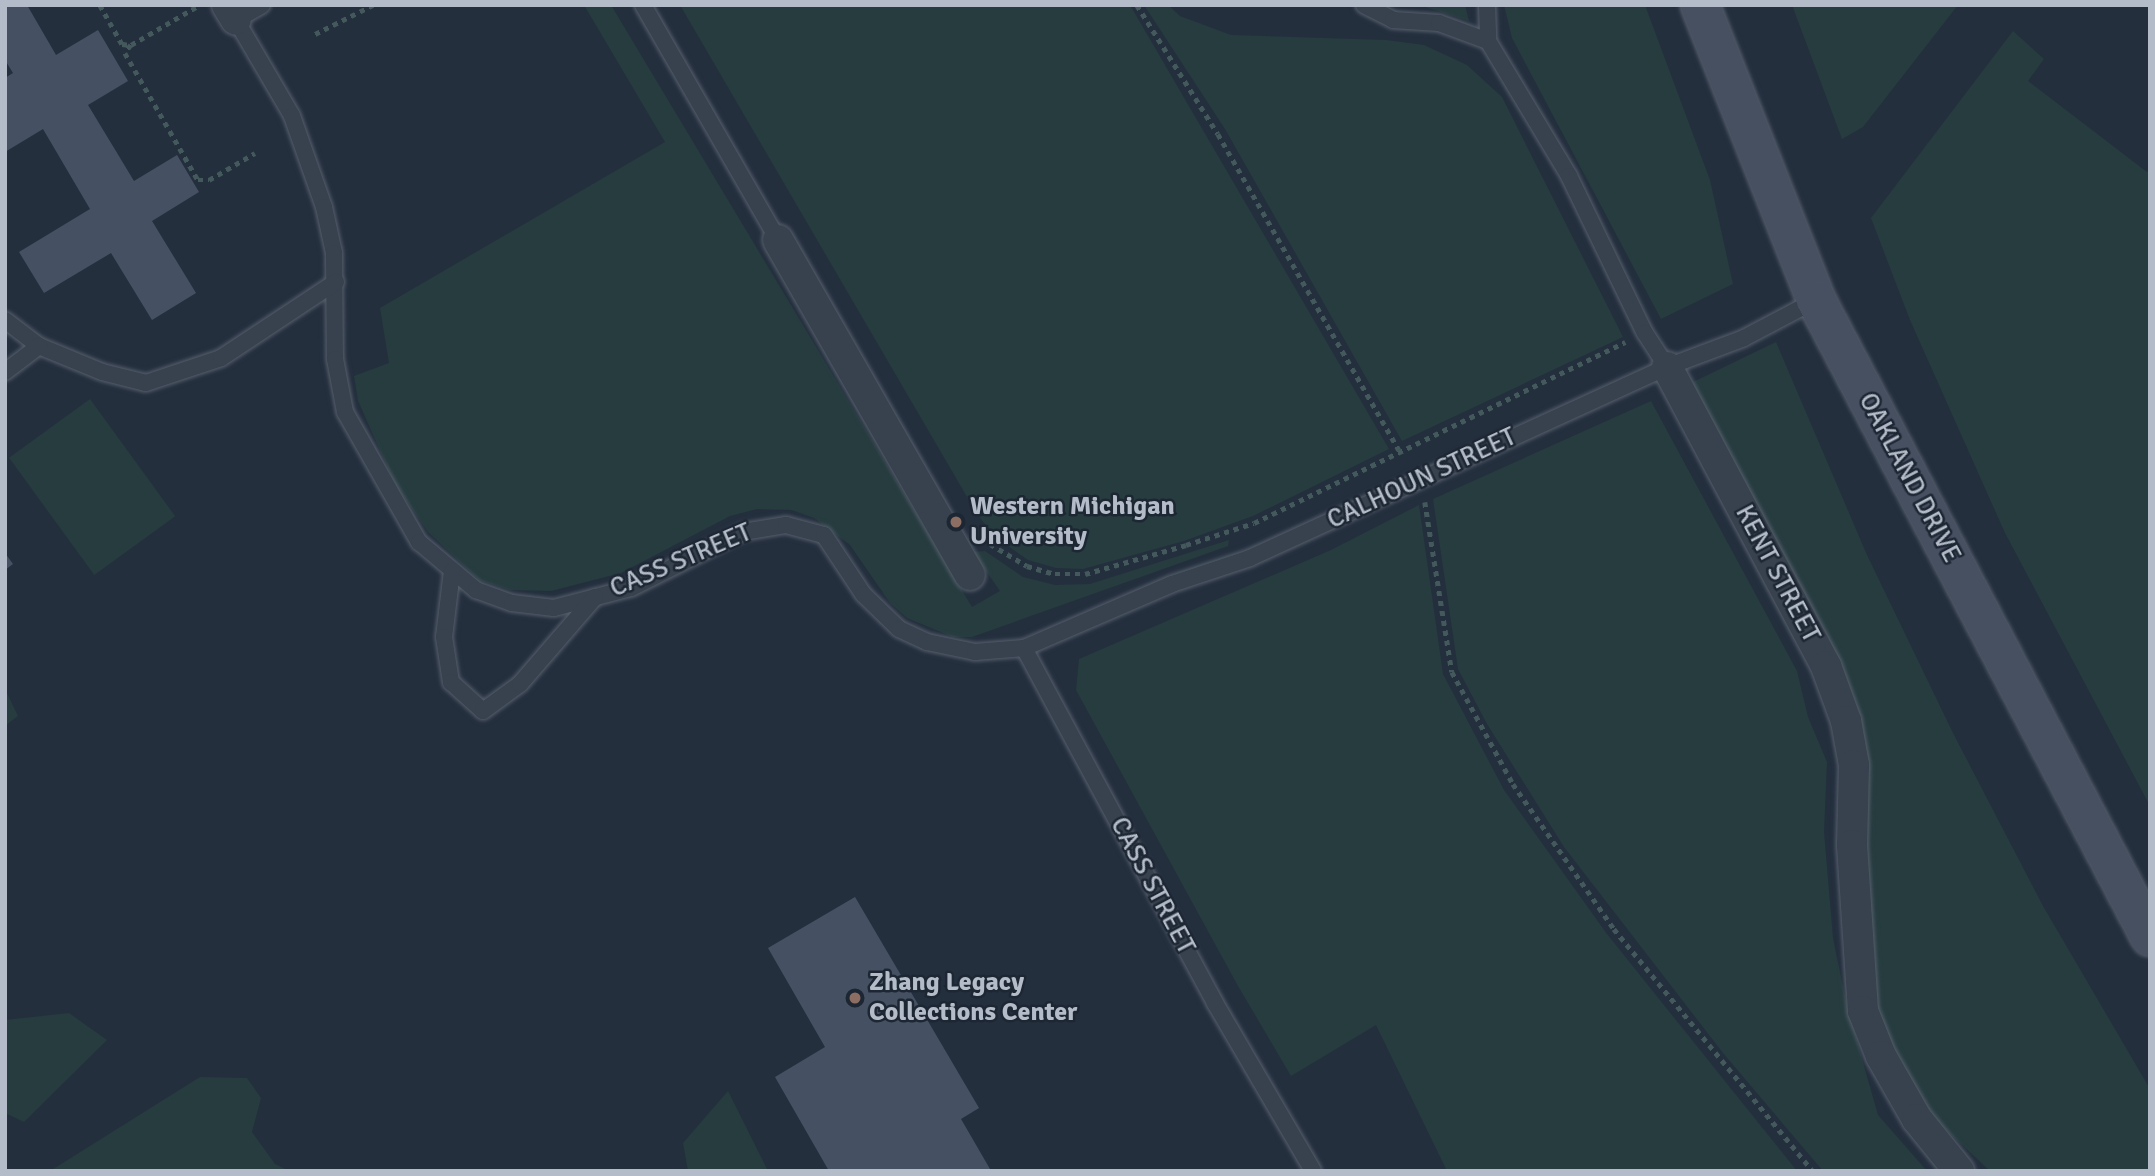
<!DOCTYPE html>
<style>
body{margin:0}
#map{position:relative;width:2155px;height:1176px;overflow:hidden;background:#242f3e;font-family:Signika,sans-serif}
div>[style]{position:absolute}
.green>*{inset:0;background:#263c3f;transform-origin:0 0}
.building>*{inset:0;background:#455162}
.path>*{height:4.5px;margin-top:-2.25px;transform-origin:0;background:repeating-linear-gradient(90deg,#44595c 0 5px,transparent 0 10px)}
.roads{filter:drop-shadow(0 0 2px #565f6c) drop-shadow(0 0 2px #565f6c)}
.lane>*{height:16px;margin:-8px;padding:0 8px;transform-origin:8px;border-radius:8px;background:#38414e}
.street>*{height:30px;margin:-15px;padding:0 15px;transform-origin:15px;border-radius:15px;background:#38414e}
.secondary>*{height:38px;margin:-19px;padding:0 19px;transform-origin:19px;border-radius:19px;background:#465061}
.dots>*{width:19px;height:19px;translate:-50% -50%;box-sizing:border-box;border:4px solid #1d2633;border-radius:50%}
span{translate:-50% -50%;white-space:nowrap;text-align:center;line-height:1.15;-webkit-text-stroke:5px #1d2633;paint-order:stroke}
.street-label{font-size:26px;color:#b4bcc9}
.poi-label{font-size:26px;color:#b4bcc9;font-weight:700}
.left{translate:0 -50%;text-align:left}
.frame{position:absolute;inset:0;border:7px solid #b4bcc9;pointer-events:none}
</style>
<div id="map">
<div class="green">
<div style="clip-path:polygon(584px 5px,611px 5px,972px 607px,1000px 591px,973px 552px,985px 551px,1023px 577px,1055px 585px,1090px 584px,1229px 540px,1228px 546px,972px 637px,953px 637px,907px 618px,890px 603px,850px 545px,814px 518px,791px 510px,757px 509px,730px 516px,621px 573px,551px 591px,510px 590px,479px 580px,428px 532px,395px 484px,358px 401px,354px 376px,389px 363px,380px 308px,665px 142px)"></div>
<div style="clip-path:polygon(680px 5px,1130px 5px,1389px 449px,1253px 516px,1184px 541px,1083px 569px,1056px 568px,1028px 560px,995px 537px,977px 514px)"></div>
<div style="clip-path:polygon(1144px 5px,1168px 5px,1180px 16px,1231px 35px,1386px 40px,1424px 45px,1467px 65px,1502px 97px,1623px 337px,1402px 441px,1225px 129px)"></div>
<div style="clip-path:polygon(1419px 5px,1465px 5px,1469px 21px)"></div>
<div style="clip-path:polygon(1504px 5px,1645px 5px,1710px 180px,1733px 284px,1661px 319px,1512px 38px)"></div>
<div style="clip-path:polygon(1792px 5px,1958px 5px,1863px 127px,1842px 139px)"></div>
<div style="clip-path:polygon(2013px 31px,2044px 59px,2028px 81px,2147px 172px,2150px 169px,2150px 806px,2005px 533px,1910px 320px,1871px 218px)"></div>
<div style="clip-path:polygon(1776px 342px,1867px 555px,1953px 733px,2043px 906px,2150px 1089px,2150px 1171px,1990px 1171px,1927px 1112px,1893px 1050px,1877px 1012px,1866px 944px,1866px 766px,1689px 384px)"></div>
<div style="left:90px;top:399px;width:145px;height:100px;rotate:54deg"></div>
<div style="clip-path:polygon(1651px 401px,1797px 671px,1808px 717px,1827px 762px,1824px 832px,1833px 938px,1847px 1006px,1878px 1115px,1927px 1171px,1823px 1171px,1723px 1053px,1564px 847px,1487px 724px,1458px 669px,1433px 499px)"></div>
<div style="clip-path:polygon(1419px 505px,1443px 674px,1504px 790px,1607px 934px,1797px 1171px,1447px 1171px,1376px 1025px,1291px 1076px,1238px 986px,1076px 690px,1079px 659px,1331px 550px)"></div>
<div style="clip-path:polygon(5px 689px,18px 716px,5px 726px)"></div>
<div style="clip-path:polygon(69px 1013px,107px 1040px,24px 1122px,5px 1113px,5px 1020px)"></div>
<div style="clip-path:polygon(200px 1077px,247px 1078px,261px 1098px,252px 1132px,275px 1164px,289px 1171px,50px 1171px)"></div>
<div style="clip-path:polygon(728px 1091px,768px 1171px,688px 1171px,683px 1143px)"></div>
</div>
<div class="building">
<div style="clip-path:polygon(5px 5px,27px 5px,56px 55px,98px 30px,128px 81px,88px 105px,134px 181px,177px 155px,199px 192px,152px 221px,196px 293px,152px 320px,111px 253px,44px 293px,19px 252px,90px 209px,43px 129px,5px 152px,5px 78px,13px 73px,5px 60px)"></div>
<div style="clip-path:polygon(5px 553px,13px 564px,5px 570px)"></div>
<div style="clip-path:polygon(855px 897px,979px 1108px,961px 1119px,990px 1169px,987px 1171px,829px 1171px,775px 1077px,825px 1047px,768px 948px)"></div>
</div>
<div class="path">
<div style="left:100px;top:5px;width:45px;rotate:60.6deg"></div>
<div style="left:122px;top:44px;width:9px;rotate:6deg"></div>
<div style="left:131px;top:45px;width:75px;rotate:-30.3deg"></div>
<div style="left:1137px;top:5px;width:152px;rotate:57.9deg"></div>
<div style="left:1218px;top:134px;width:364px;rotate:60.2deg"></div>
<div style="left:315px;top:34px;width:65px;rotate:-26.6deg"></div>
<div style="left:131px;top:45px;width:10px;rotate:127deg"></div>
<div style="left:125px;top:53px;width:146px;rotate:60.1deg"></div>
<div style="left:198px;top:180px;width:11px"></div>
<div style="left:209px;top:180px;width:53px;rotate:-30.4deg"></div>
<div style="left:1425px;top:502px;width:172px;rotate:81deg"></div>
<div style="left:1452px;top:672px;width:128px;rotate:61.4deg"></div>
<div style="left:1513px;top:784px;width:177px;rotate:55.1deg"></div>
<div style="left:1614px;top:929px;width:313px;rotate:50.6deg"></div>
<div style="left:990px;top:544px;width:43px;rotate:30.7deg"></div>
<div style="left:1027px;top:566px;width:29px;rotate:16deg"></div>
<div style="left:1055px;top:574px;width:30px"></div>
<div style="left:1085px;top:574px;width:105px;rotate:-16deg"></div>
<div style="left:1186px;top:545px;width:71px;rotate:-17.9deg"></div>
<div style="left:1254px;top:523px;width:413px;rotate:-26deg"></div>
</div>
<div class="roads">
<div class="lane">
<div style="left:262px;top:5px;width:30px;rotate:150deg"></div>
<div style="left:236px;top:20px;width:111px;rotate:59.7deg"></div>
<div style="left:292px;top:116px;width:96px;rotate:70.6deg"></div>
<div style="left:324px;top:207px;width:47px;rotate:77.7deg"></div>
<div style="left:334px;top:253px;width:106px;rotate:89.5deg"></div>
<div style="left:335px;top:359px;width:54px;rotate:79.3deg"></div>
<div style="left:345px;top:412px;width:150px;rotate:60.4deg"></div>
<div style="left:419px;top:542px;width:75px;rotate:40.1deg"></div>
<div style="left:476px;top:590px;width:38px;rotate:20deg"></div>
<div style="left:512px;top:603px;width:42px;rotate:6.8deg"></div>
<div style="left:554px;top:608px;width:80px;rotate:-14.6deg"></div>
<div style="left:631px;top:588px;width:125px;rotate:-26.6deg"></div>
<div style="left:743px;top:532px;width:44px;rotate:-9.2deg"></div>
<div style="left:786px;top:525px;width:39px;rotate:15deg"></div>
<div style="left:824px;top:535px;width:71px;rotate:56.5deg"></div>
<div style="left:863px;top:594px;width:50px;rotate:44.2deg"></div>
<div style="left:899px;top:629px;width:31px;rotate:25deg"></div>
<div style="left:927px;top:642px;width:49px;rotate:11.8deg"></div>
<div style="left:975px;top:652px;width:49px;rotate:-4.7deg"></div>
<div style="left:1024px;top:648px;width:161px;rotate:-23.4deg"></div>
<div style="left:1172px;top:584px;width:82px;rotate:-18.4deg"></div>
<div style="left:1250px;top:558px;width:459px;rotate:-24.6deg"></div>
<div style="left:1667px;top:367px;width:82px;rotate:-20.6deg"></div>
<div style="left:1744px;top:338px;width:81px;rotate:-27.8deg"></div>
<div style="left:643px;top:5px;width:271px;rotate:60.1deg"></div>
<div style="left:1364px;top:5px;width:33px;rotate:27deg"></div>
<div style="left:1393px;top:20px;width:46px;rotate:3.7deg"></div>
<div style="left:1439px;top:23px;width:52px;rotate:20.2deg"></div>
<div style="left:1487px;top:5px;width:36px;rotate:88deg"></div>
<div style="left:1488px;top:41px;width:157px;rotate:59deg"></div>
<div style="left:1569px;top:176px;width:174px;rotate:64.2deg"></div>
<div style="left:1645px;top:333px;width:40px;rotate:57.1deg"></div>
<div style="left:5px;top:320px;width:43px;rotate:37.4deg"></div>
<div style="left:39px;top:346px;width:68px;rotate:22.4deg"></div>
<div style="left:102px;top:372px;width:45px;rotate:14deg"></div>
<div style="left:146px;top:383px;width:79px;rotate:-18.4deg"></div>
<div style="left:221px;top:358px;width:138px;rotate:-33.5deg"></div>
<div style="left:5px;top:372px;width:43px;rotate:-37.4deg"></div>
<div style="left:452px;top:571px;width:66px;rotate:96.9deg"></div>
<div style="left:444px;top:637px;width:46px;rotate:81.2deg"></div>
<div style="left:451px;top:682px;width:43px;rotate:42.2deg"></div>
<div style="left:483px;top:711px;width:46px;rotate:-36.1deg"></div>
<div style="left:520px;top:684px;width:115px;rotate:-49.2deg"></div>
<div style="left:1024px;top:648px;width:403px;rotate:61.7deg"></div>
<div style="left:1215px;top:1003px;width:194px;rotate:59.7deg"></div>
</div>
<div class="street">
<div style="left:227px;top:5px;width:17px;rotate:59deg"></div>
<div style="left:778px;top:240px;width:386px;rotate:60.2deg"></div>
<div style="left:1667px;top:367px;width:339px;rotate:62deg"></div>
<div style="left:1826px;top:666px;width:59px;rotate:70deg"></div>
<div style="left:1846px;top:721px;width:45px;rotate:79.7deg"></div>
<div style="left:1854px;top:765px;width:80px;rotate:91.4deg"></div>
<div style="left:1852px;top:845px;width:166px;rotate:86.2deg"></div>
<div style="left:1863px;top:1011px;width:48px;rotate:68.2deg"></div>
<div style="left:1881px;top:1056px;width:73px;rotate:60.3deg"></div>
<div style="left:1917px;top:1119px;width:67px;rotate:51.1deg"></div>
</div>
<div class="secondary">
<div style="left:1700px;top:5px;width:317px;rotate:68.5deg"></div>
<div style="left:1816px;top:300px;width:719px;rotate:62.33deg"></div>
</div>
</div>
<div class="dots">
<div style="left:956px;top:522px;background:#8d6e63"></div>
<div style="left:855px;top:998px;background:#8d6e63"></div>
</div>
<div class="street-label">
<span style="left:1909px;top:478px;rotate:62deg">OAKLAND DRIVE</span>
<span style="left:1422px;top:479px;rotate:-25deg">CALHOUN STREET</span>
<span style="left:681px;top:561px;rotate:-23deg">CASS STREET</span>
<span style="left:1777px;top:574px;rotate:62deg">KENT STREET</span>
<span style="left:1152px;top:886px;rotate:62deg">CASS STREET</span>
</div>
<div class="poi-label">
<span class="left" style="left:970px;top:522px">Western Michigan<br>University</span>
<span class="left" style="left:869px;top:998px">Zhang Legacy<br>Collections Center</span>
</div>
<div class="frame"></div>
</div>
